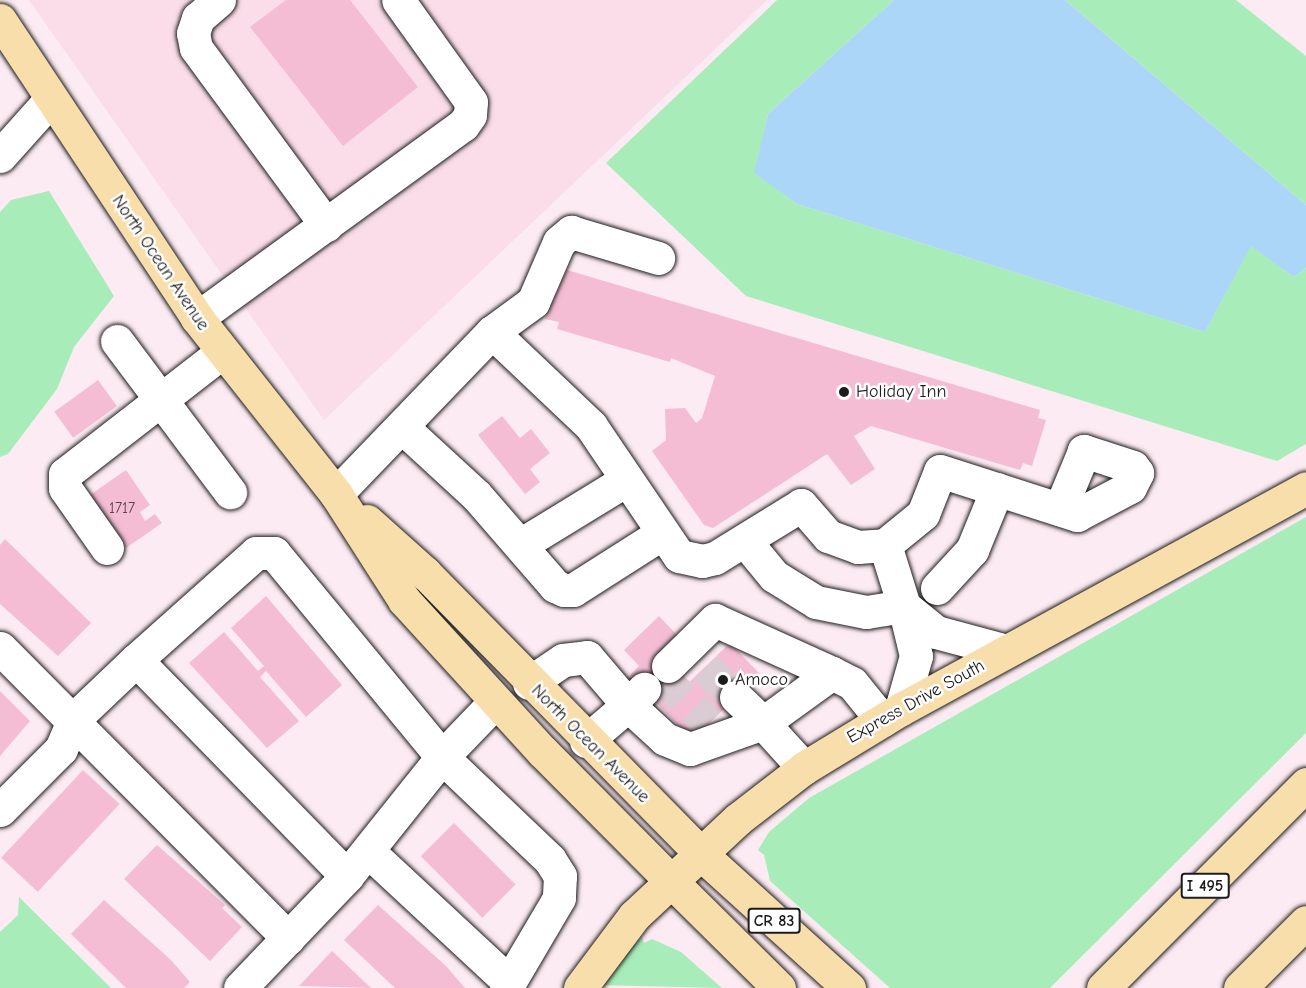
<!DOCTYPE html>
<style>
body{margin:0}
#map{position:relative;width:1306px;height:988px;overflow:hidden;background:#fcebf2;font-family:"Comic Neue",sans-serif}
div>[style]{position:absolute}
.built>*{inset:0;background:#fadde9}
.green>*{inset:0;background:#a8edb9}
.water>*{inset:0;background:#acd6f7}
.building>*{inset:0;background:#f5bdd4;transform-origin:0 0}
.minor-tunnel>*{height:33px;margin-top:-16.5px;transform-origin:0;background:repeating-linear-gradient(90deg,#daccd2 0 33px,transparent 0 49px)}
.roads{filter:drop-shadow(0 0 2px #1c1c1c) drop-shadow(0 0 2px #1c1c1c)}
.minor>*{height:33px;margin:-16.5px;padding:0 16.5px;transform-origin:16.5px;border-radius:16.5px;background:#fff}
.major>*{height:33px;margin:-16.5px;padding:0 16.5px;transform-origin:16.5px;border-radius:16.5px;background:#f8deab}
.highway>*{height:33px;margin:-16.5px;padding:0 16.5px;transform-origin:16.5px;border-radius:16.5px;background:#f8deab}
.dots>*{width:16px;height:16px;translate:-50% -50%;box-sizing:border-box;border:3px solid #fff;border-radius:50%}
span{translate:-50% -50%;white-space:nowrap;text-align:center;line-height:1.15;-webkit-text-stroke:5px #fff;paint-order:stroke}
.number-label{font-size:15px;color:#52444a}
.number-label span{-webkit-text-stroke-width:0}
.shield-label span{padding:2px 4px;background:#fff;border:2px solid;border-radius:4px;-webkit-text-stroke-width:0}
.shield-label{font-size:16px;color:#1c1c1c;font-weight:700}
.street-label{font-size:18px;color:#1c1c1c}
.poi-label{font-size:18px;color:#1c1c1c}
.left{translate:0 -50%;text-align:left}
</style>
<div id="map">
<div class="built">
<div style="clip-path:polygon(29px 0,767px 0,324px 420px)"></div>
</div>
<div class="green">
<div style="clip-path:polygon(777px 0,894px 0,768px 114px,755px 173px,797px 204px,1205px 332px,1251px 245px,1294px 277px,1306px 268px,1306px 444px,1277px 461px,746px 296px,606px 163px)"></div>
<div style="clip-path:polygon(1065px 0,1236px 0,1306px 56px,1306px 205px)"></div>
<div style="clip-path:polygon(49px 191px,114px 296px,74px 347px,57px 389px,8px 454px,0 457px,0 212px,11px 200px)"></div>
<div style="clip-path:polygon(1306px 517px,1306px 733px,1050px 988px,890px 988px,770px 881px,764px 855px,758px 850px,769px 832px,809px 798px)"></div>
<div style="clip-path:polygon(19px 897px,111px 988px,0 988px,0 932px,18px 915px)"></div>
<div style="clip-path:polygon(642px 937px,644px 943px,652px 939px,681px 952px,722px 988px,596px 985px)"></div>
</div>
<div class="water">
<div style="clip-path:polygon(894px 0,1065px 0,1306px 205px,1306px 268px,1294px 277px,1251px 246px,1205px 332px,797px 204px,754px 173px,768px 114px)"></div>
</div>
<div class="building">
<div style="clip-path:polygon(286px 0,350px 0,418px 87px,343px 146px,250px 27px)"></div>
<div style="clip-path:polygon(567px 270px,1040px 410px,1038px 418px,1046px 420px,1032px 466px,1023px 463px,1020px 470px,871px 426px,854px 436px,875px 469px,851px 485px,827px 454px,713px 528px,704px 525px,652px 451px,666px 440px,665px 409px,685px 408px,696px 423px,702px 418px,715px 376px,671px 358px,670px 362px,557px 329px,559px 322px,545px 319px)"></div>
<div style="left:98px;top:380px;width:32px;height:54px;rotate:54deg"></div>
<div style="clip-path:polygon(502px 416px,520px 438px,531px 429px,550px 453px,530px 469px,540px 482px,525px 494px,478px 435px)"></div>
<div style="clip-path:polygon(126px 470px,150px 505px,140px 512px,145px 521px,155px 514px,162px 523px,126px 548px,90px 495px)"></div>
<div style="clip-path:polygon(5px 539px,91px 623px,58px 656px,0 604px,0 545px)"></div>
<div style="clip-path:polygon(266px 596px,342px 685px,306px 717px,266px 671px,260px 677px,299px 721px,267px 748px,189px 663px,224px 632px,258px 671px,264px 666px,231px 628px)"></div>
<div style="clip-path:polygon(659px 616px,677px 635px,659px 657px,686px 685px,730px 643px,760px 674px,692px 740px,630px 675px,639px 666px,624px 650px)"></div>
<div style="clip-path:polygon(0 691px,30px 721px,0 756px)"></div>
<div style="left:83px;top:770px;width:50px;height:120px;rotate:43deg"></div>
<div style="left:454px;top:823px;width:87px;height:47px;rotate:45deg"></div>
<div style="clip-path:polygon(157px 845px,225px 905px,222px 908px,242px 927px,210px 961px,124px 879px)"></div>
<div style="clip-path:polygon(104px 900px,171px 960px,190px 982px,184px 988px,126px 988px,71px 934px)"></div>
<div style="clip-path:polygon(378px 905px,446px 966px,465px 988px,395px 988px,344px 940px)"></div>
<div style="clip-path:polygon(332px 951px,371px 988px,299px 986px)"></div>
</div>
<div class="minor-tunnel">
<div style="left:705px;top:667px;width:43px;rotate:44.1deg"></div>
<div style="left:659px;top:674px;width:70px;rotate:44.4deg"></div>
</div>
<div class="roads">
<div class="minor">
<div style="left:219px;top:0;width:28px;rotate:139deg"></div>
<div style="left:198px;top:18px;width:16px;rotate:108deg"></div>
<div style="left:193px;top:33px;width:15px;rotate:79deg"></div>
<div style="left:196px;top:48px;width:220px;rotate:53.7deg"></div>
<div style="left:0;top:156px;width:76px;rotate:-48.2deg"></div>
<div style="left:197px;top:318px;width:329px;rotate:-36deg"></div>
<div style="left:463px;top:125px;width:12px;rotate:-55deg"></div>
<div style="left:470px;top:115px;width:13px;rotate:-86deg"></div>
<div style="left:471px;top:102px;width:125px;rotate:-125.6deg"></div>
<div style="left:492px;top:332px;width:51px;rotate:-36.2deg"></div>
<div style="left:533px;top:302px;width:65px;rotate:-66.6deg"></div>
<div style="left:559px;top:242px;width:16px;rotate:-40deg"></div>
<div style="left:571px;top:232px;width:91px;rotate:16.6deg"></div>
<div style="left:117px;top:341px;width:189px;rotate:53.2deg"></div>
<div style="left:402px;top:427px;width:100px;rotate:42.6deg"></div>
<div style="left:476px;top:495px;width:121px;rotate:49deg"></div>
<div style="left:555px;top:586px;width:10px;rotate:24deg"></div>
<div style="left:564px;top:590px;width:9px"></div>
<div style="left:573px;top:590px;width:104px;rotate:-32.5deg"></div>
<div style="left:336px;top:494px;width:225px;rotate:-46.1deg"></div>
<div style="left:492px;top:332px;width:137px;rotate:43.5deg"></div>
<div style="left:591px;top:426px;width:157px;rotate:55.9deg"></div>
<div style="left:679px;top:556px;width:24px;rotate:12deg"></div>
<div style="left:702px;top:561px;width:13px;rotate:-13deg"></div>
<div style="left:715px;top:558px;width:101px;rotate:-31.6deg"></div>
<div style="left:801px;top:505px;width:41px;rotate:48.9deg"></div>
<div style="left:828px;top:536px;width:32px;rotate:20deg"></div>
<div style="left:858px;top:547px;width:27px;rotate:-4deg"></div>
<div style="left:885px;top:545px;width:64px;rotate:72.7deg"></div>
<div style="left:904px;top:606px;width:38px;rotate:171deg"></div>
<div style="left:866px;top:612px;width:51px;rotate:-168.7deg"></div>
<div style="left:816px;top:602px;width:49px;rotate:-148.2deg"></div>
<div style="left:774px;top:576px;width:45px;rotate:-129.6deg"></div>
<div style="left:520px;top:545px;width:124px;rotate:-31.5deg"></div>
<div style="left:885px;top:545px;width:49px;rotate:-39.2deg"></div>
<div style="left:923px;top:514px;width:46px;rotate:-68.4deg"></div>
<div style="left:940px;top:471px;width:144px;rotate:17.8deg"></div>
<div style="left:1077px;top:515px;width:60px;rotate:-27.8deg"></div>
<div style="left:1130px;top:487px;width:16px;rotate:-63deg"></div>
<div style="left:1137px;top:473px;width:7px;rotate:-124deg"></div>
<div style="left:1133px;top:467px;width:52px;rotate:-161.9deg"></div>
<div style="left:1084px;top:451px;width:63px;rotate:112.5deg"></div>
<div style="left:107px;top:548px;width:73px;rotate:-125deg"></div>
<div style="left:65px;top:488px;width:14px;rotate:-90deg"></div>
<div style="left:65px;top:474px;width:199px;rotate:-37.8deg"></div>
<div style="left:937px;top:588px;width:52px;rotate:-47.4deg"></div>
<div style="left:972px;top:550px;width:66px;rotate:-67.7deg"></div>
<div style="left:0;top:648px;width:409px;rotate:45.2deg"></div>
<div style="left:136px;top:660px;width:302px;rotate:45.7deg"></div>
<div style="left:668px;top:666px;width:66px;rotate:-44.4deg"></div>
<div style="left:715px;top:620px;width:128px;rotate:24.4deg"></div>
<div style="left:529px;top:683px;width:41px;rotate:-34.1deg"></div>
<div style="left:563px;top:660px;width:24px;rotate:-7deg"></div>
<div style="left:587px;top:657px;width:63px;rotate:49.5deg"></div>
<div style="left:628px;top:705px;width:23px;rotate:-45deg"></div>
<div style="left:736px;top:697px;width:37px;rotate:44deg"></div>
<div style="left:763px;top:723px;width:85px;rotate:-35.9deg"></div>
<div style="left:832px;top:673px;width:22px;rotate:27deg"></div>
<div style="left:852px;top:683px;width:48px;rotate:51deg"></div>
<div style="left:901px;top:709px;width:55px;rotate:-74.2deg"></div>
<div style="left:916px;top:656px;width:51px;rotate:-103.5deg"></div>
<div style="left:904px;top:606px;width:41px;rotate:39.1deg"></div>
<div style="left:936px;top:632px;width:73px;rotate:15deg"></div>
<div style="left:586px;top:741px;width:55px;rotate:-40.6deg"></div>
<div style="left:628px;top:705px;width:50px;rotate:42.6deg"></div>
<div style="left:665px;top:739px;width:27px;rotate:22deg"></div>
<div style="left:690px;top:749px;width:77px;rotate:-19.6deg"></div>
<div style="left:763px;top:723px;width:61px;rotate:47.7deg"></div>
<div style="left:0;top:810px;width:86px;rotate:-45deg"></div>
<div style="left:61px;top:749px;width:33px;rotate:-67deg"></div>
<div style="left:74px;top:719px;width:86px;rotate:-43.6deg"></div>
<div style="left:136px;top:660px;width:161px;rotate:-41.7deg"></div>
<div style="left:256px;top:553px;width:18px"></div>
<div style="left:274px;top:553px;width:264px;rotate:50.5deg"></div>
<div style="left:442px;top:757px;width:149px;rotate:43.6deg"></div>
<div style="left:550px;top:860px;width:19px;rotate:58deg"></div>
<div style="left:560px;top:876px;width:22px;rotate:93deg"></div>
<div style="left:559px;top:898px;width:104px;rotate:120.5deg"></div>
<div style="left:369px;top:852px;width:191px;rotate:42.9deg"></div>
<div style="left:240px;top:988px;width:155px;rotate:-46.3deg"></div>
<div style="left:347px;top:876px;width:152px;rotate:-51.4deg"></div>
<div style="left:442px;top:757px;width:76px;rotate:-46.1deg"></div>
</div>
<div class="major">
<div style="left:0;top:20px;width:357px;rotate:56.5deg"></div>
<div style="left:197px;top:318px;width:224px;rotate:51.7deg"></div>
<div style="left:336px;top:494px;width:126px;rotate:57.3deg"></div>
<div style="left:404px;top:600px;width:205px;rotate:47.6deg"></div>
<div style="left:542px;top:751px;width:183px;rotate:45.2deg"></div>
<div style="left:367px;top:521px;width:78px;rotate:41.9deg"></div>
<div style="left:425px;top:573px;width:394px;rotate:45.5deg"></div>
<div style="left:580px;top:988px;width:90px;rotate:-53.1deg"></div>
<div style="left:634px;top:916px;width:142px;rotate:-43deg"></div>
<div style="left:738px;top:819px;width:83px;rotate:-37.7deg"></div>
<div style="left:804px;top:768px;width:114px;rotate:-31.3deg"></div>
<div style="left:901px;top:709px;width:461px;rotate:-28.6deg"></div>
</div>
<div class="highway">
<div style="left:701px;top:854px;width:200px;rotate:42.2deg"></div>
<div style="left:671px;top:881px;width:152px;rotate:44.7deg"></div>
<div style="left:1103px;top:988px;width:288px;rotate:-45.1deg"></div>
<div style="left:1240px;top:988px;width:93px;rotate:-45deg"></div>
</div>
</div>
<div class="dots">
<div style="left:844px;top:392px;background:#1c1c1c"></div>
<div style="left:723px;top:680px;background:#1c1c1c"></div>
</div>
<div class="number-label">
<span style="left:122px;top:509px">1717</span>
</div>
<div class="shield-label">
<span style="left:1205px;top:886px">I 495</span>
<span style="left:774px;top:921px">CR 83</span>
</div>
<div class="street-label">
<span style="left:160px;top:263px;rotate:56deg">North Ocean Avenue</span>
<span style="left:916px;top:702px;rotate:-29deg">Express Drive South</span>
<span style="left:590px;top:744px;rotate:45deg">North Ocean Avenue</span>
</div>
<div class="poi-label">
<span class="left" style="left:856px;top:392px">Holiday Inn</span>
<span class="left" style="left:735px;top:680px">Amoco</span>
</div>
</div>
